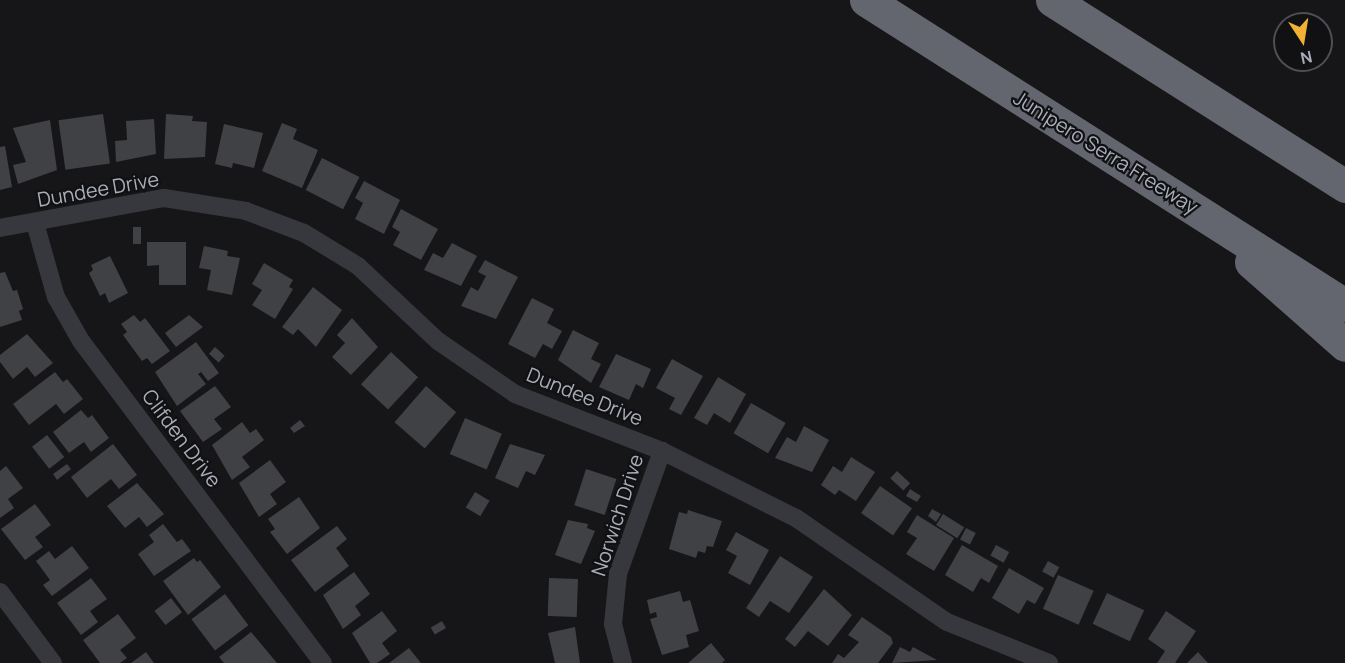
<!DOCTYPE html>
<style>
body{margin:0}
#map{position:relative;width:1345px;height:663px;overflow:hidden;background:#161618;font-family:Manrope,sans-serif}
div>[style]{position:absolute}
.building>*{inset:0;background:#404145;transform-origin:0 0}
.street>*{height:18px;margin:-9px;padding:0 9px;transform-origin:9px;border-radius:9px;background:#37383d}
.highway>*{height:33px;margin:-16.5px;padding:0 16.5px;transform-origin:16.5px;border-radius:16.5px;background:#63666e}
span{translate:-50% -50%;white-space:nowrap;text-align:center;line-height:1.15;-webkit-text-stroke:4.5px #111113;paint-order:stroke}
.street-label{font-size:20px;color:#a8adb8}
.north{position:absolute;left:1273px;top:12px;width:60px;height:60px;box-sizing:border-box;background:#111113;border:2px solid #4d4f55;border-radius:50%;rotate:168deg;font-size:16px;font-weight:700;line-height:24px;text-align:center;color:#a8adb8}
.north::after{content:'';display:block;margin:auto;width:21px;height:27px;background:#f2b134;clip-path:polygon(50% 0,100% 100%,50% 72%,0 100%)}
</style>
<div id="map">
<div class="building">
<div style="left:103px;top:114px;width:50px;height:45px;rotate:82deg"></div>
<div style="clip-path:polygon(166px 114px,193px 116px,192px 121px,207px 122px,205px 157px,164px 159px)"></div>
<div style="clip-path:polygon(154px 119px,156px 154px,116px 162px,115px 141px,127px 140px,126px 121px)"></div>
<div style="clip-path:polygon(50px 120px,57px 170px,18px 184px,13px 165px,26px 162px,13px 128px)"></div>
<div style="clip-path:polygon(282px 123px,297px 129px,293px 139px,318px 150px,302px 188px,262px 171px)"></div>
<div style="clip-path:polygon(224px 124px,263px 133px,254px 168px,233px 163px,232px 168px,215px 164px)"></div>
<div style="clip-path:polygon(5px 146px,12px 187px,0 190px,0 147px)"></div>
<div style="left:322px;top:158px;width:42px;height:36px;rotate:27deg"></div>
<div style="clip-path:polygon(364px 181px,400px 200px,384px 234px,355px 219px,363px 203px,355px 198px)"></div>
<div style="clip-path:polygon(401px 209px,438px 229px,421px 260px,393px 245px,400px 232px,392px 227px)"></div>
<div style="left:133px;top:227px;width:8px;height:17px"></div>
<div style="clip-path:polygon(147px 242px,186px 242px,186px 285px,159px 285px,159px 265px,147px 266px)"></div>
<div style="clip-path:polygon(452px 243px,477px 256px,461px 286px,424px 270px,433px 253px,443px 258px)"></div>
<div style="clip-path:polygon(204px 246px,228px 251px,227px 256px,240px 258px,232px 295px,207px 290px,211px 270px,199px 268px)"></div>
<div style="clip-path:polygon(110px 256px,128px 293px,109px 303px,105px 293px,100px 296px,89px 273px,93px 270px,91px 265px)"></div>
<div style="clip-path:polygon(485px 260px,518px 277px,496px 319px,461px 306px,471px 287px,478px 291px,486px 276px,478px 272px)"></div>
<div style="clip-path:polygon(264px 263px,293px 280px,289px 287px,293px 289px,275px 319px,252px 305px,262px 290px,252px 284px)"></div>
<div style="clip-path:polygon(5px 272px,13px 291px,17px 290px,23px 309px,19px 311px,22px 320px,0 327px,0 273px)"></div>
<div style="clip-path:polygon(313px 287px,342px 310px,316px 347px,298px 329px,293px 335px,282px 327px)"></div>
<div style="clip-path:polygon(532px 298px,554px 309px,547px 323px,562px 331px,552px 349px,543px 344px,535px 358px,508px 344px)"></div>
<div style="clip-path:polygon(134px 315px,140px 322px,145px 318px,170px 351px,152px 364px,147px 358px,142px 361px,123px 335px,127px 332px,121px 324px)"></div>
<div style="clip-path:polygon(189px 315px,203px 327px,176px 347px,165px 333px)"></div>
<div style="clip-path:polygon(352px 318px,378px 347px,351px 375px,332px 357px,345px 343px,337px 335px)"></div>
<div style="clip-path:polygon(573px 330px,599px 343px,591px 359px,601px 364px,591px 383px,558px 360px)"></div>
<div style="clip-path:polygon(27px 334px,53px 363px,35px 377px,27px 367px,13px 379px,0 362px,0 355px)"></div>
<div style="clip-path:polygon(196px 342px,219px 373px,208px 381px,201px 372px,198px 374px,206px 384px,177px 406px,155px 372px)"></div>
<div style="left:215px;top:347px;width:13px;height:9px;rotate:42deg"></div>
<div style="left:391px;top:352px;width:37px;height:44px;rotate:43deg"></div>
<div style="clip-path:polygon(616px 354px,651px 369px,643px 388px,636px 384px,629px 400px,599px 387px)"></div>
<div style="clip-path:polygon(672px 359px,703px 376px,681px 415px,669px 409px,675px 398px,656px 388px)"></div>
<div style="clip-path:polygon(55px 372px,63px 382px,67px 379px,83px 399px,64px 414px,56px 404px,29px 425px,13px 404px)"></div>
<div style="clip-path:polygon(718px 377px,746px 394px,730px 423px,714px 413px,707px 425px,694px 418px)"></div>
<div style="clip-path:polygon(215px 386px,231px 407px,214px 419px,222px 429px,203px 442px,180px 411px)"></div>
<div style="left:426px;top:386px;width:40px;height:48px;rotate:41deg"></div>
<div style="left:751px;top:403px;width:40px;height:35px;rotate:30deg"></div>
<div style="clip-path:polygon(81px 410px,88px 418px,92px 415px,109px 438px,91px 452px,84px 442px,69px 453px,53px 432px)"></div>
<div style="left:465px;top:418px;width:40px;height:39px;rotate:23deg"></div>
<div style="clip-path:polygon(300px 420px,305px 426px,294px 433px,290px 428px)"></div>
<div style="clip-path:polygon(242px 422px,250px 433px,256px 429px,264px 440px,242px 457px,250px 467px,232px 480px,212px 445px)"></div>
<div style="clip-path:polygon(804px 426px,829px 440px,812px 472px,775px 458px,787px 437px,796px 442px)"></div>
<div style="left:47px;top:435px;width:28px;height:19px;rotate:52deg"></div>
<div style="clip-path:polygon(113px 444px,137px 475px,119px 489px,111px 479px,87px 498px,71px 477px)"></div>
<div style="clip-path:polygon(510px 444px,545px 455px,535px 475px,526px 471px,518px 488px,495px 478px)"></div>
<div style="clip-path:polygon(851px 457px,875px 472px,856px 501px,839px 490px,835px 495px,821px 485px,833px 466px,842px 472px)"></div>
<div style="clip-path:polygon(270px 460px,286px 482px,270px 494px,277px 504px,259px 517px,239px 483px)"></div>
<div style="clip-path:polygon(67px 464px,71px 469px,57px 480px,53px 474px)"></div>
<div style="clip-path:polygon(6px 466px,23px 488px,8px 499px,14px 508px,0 518px,0 471px)"></div>
<div style="left:586px;top:469px;width:32px;height:38px;rotate:18deg"></div>
<div style="left:897px;top:471px;width:18px;height:10px;rotate:43deg"></div>
<div style="clip-path:polygon(137px 483px,164px 514px,147px 527px,139px 517px,125px 528px,107px 506px)"></div>
<div style="left:880px;top:486px;width:39px;height:33px;rotate:35deg"></div>
<div style="clip-path:polygon(910px 489px,921px 496px,917px 502px,906px 496px)"></div>
<div style="left:475px;top:492px;width:17px;height:18px;rotate:31deg"></div>
<div style="clip-path:polygon(299px 497px,320px 528px,287px 554px,270px 532px,275px 529px,268px 519px)"></div>
<div style="clip-path:polygon(35px 504px,51px 525px,35px 537px,43px 547px,25px 560px,1px 529px)"></div>
<div style="clip-path:polygon(932px 509px,941px 514px,936px 522px,928px 516px)"></div>
<div style="clip-path:polygon(688px 510px,722px 521px,713px 547px,707px 546px,705px 553px,698px 551px,696px 558px,669px 549px,679px 512px,687px 514px)"></div>
<div style="left:943px;top:514px;width:25px;height:13px;rotate:32deg"></div>
<div style="clip-path:polygon(917px 515px,954px 538px,934px 571px,906px 554px,917px 538px,907px 532px)"></div>
<div style="clip-path:polygon(568px 520px,588px 524px,587px 528px,595px 531px,581px 564px,555px 555px)"></div>
<div style="clip-path:polygon(163px 524px,177px 542px,182px 539px,191px 551px,154px 576px,138px 554px,154px 542px,149px 535px)"></div>
<div style="clip-path:polygon(337px 526px,347px 539px,336px 548px,349px 566px,315px 592px,291px 560px)"></div>
<div style="left:966px;top:528px;width:11px;height:13px;rotate:27deg"></div>
<div style="clip-path:polygon(736px 532px,769px 550px,750px 585px,728px 573px,737px 556px,726px 550px)"></div>
<div style="clip-path:polygon(962px 545px,998px 566px,989px 583px,981px 578px,973px 592px,945px 575px)"></div>
<div style="left:996px;top:545px;width:15px;height:12px;rotate:28deg"></div>
<div style="clip-path:polygon(72px 546px,89px 568px,52px 596px,43px 585px,50px 580px,36px 561px,49px 551px,55px 559px)"></div>
<div style="clip-path:polygon(780px 556px,813px 577px,789px 613px,770px 601px,759px 617px,746px 608px)"></div>
<div style="clip-path:polygon(194px 558px,197px 562px,200px 560px,221px 587px,188px 615px,163px 581px)"></div>
<div style="left:1048px;top:561px;width:13px;height:12px;rotate:29deg"></div>
<div style="clip-path:polygon(1009px 568px,1044px 588px,1035px 604px,1027px 600px,1019px 614px,992px 598px)"></div>
<div style="clip-path:polygon(354px 572px,370px 594px,355px 606px,361px 615px,343px 629px,323px 595px)"></div>
<div style="left:1058px;top:575px;width:39px;height:37px;rotate:24deg"></div>
<div style="clip-path:polygon(91px 578px,107px 599px,90px 611px,98px 622px,81px 635px,57px 603px)"></div>
<div style="left:578px;top:579px;width:38px;height:29px;rotate:92deg"></div>
<div style="clip-path:polygon(824px 589px,852px 615px,828px 646px,808px 631px,795px 647px,785px 639px)"></div>
<div style="clip-path:polygon(680px 591px,683px 602px,690px 600px,699px 631px,686px 635px,689px 647px,662px 655px,650px 619px,657px 617px,656px 612px,650px 614px,647px 600px)"></div>
<div style="left:1107px;top:593px;width:41px;height:34px;rotate:25deg"></div>
<div style="left:225px;top:594px;width:39px;height:42px;rotate:53deg"></div>
<div style="left:171px;top:598px;width:18px;height:21px;rotate:52deg"></div>
<div style="clip-path:polygon(382px 611px,397px 631px,382px 643px,390px 654px,377px 663px,370px 663px,352px 633px)"></div>
<div style="clip-path:polygon(1166px 611px,1196px 631px,1175px 663px,1157px 663px,1165px 651px,1148px 639px)"></div>
<div style="clip-path:polygon(118px 614px,136px 638px,120px 650px,127px 658px,120px 663px,100px 663px,83px 640px)"></div>
<div style="clip-path:polygon(862px 617px,891px 637px,893px 643px,878px 663px,832px 663px,838px 654px,844px 658px,859px 642px,848px 635px)"></div>
<div style="left:442px;top:621px;width:8px;height:13px;rotate:60deg"></div>
<div style="clip-path:polygon(575px 627px,580px 663px,555px 663px,548px 633px)"></div>
<div style="clip-path:polygon(251px 632px,277px 663px,224px 663px,219px 657px)"></div>
<div style="clip-path:polygon(711px 643px,725px 660px,722px 663px,688px 663px)"></div>
<div style="clip-path:polygon(900px 647px,910px 652px,913px 647px,937px 660px,892px 663px)"></div>
<div style="clip-path:polygon(409px 648px,421px 663px,389px 663px)"></div>
<div style="clip-path:polygon(146px 652px,154px 663px,131px 663px)"></div>
<div style="clip-path:polygon(1198px 652px,1208px 663px,1187px 663px)"></div>
</div>
<div class="street">
<div style="left:35px;top:223px;width:77px;rotate:74.2deg"></div>
<div style="left:56px;top:297px;width:51px;rotate:60.4deg"></div>
<div style="left:81px;top:341px;width:403px;rotate:53.1deg"></div>
<div style="left:0;top:228px;width:167px;rotate:-10.4deg"></div>
<div style="left:164px;top:198px;width:83px;rotate:9deg"></div>
<div style="left:246px;top:211px;width:62px;rotate:20.8deg"></div>
<div style="left:304px;top:233px;width:63px;rotate:31.4deg"></div>
<div style="left:358px;top:266px;width:110px;rotate:43.2deg"></div>
<div style="left:438px;top:341px;width:93px;rotate:34.5deg"></div>
<div style="left:515px;top:394px;width:158px;rotate:21.2deg"></div>
<div style="left:662px;top:451px;width:150px;rotate:26.6deg"></div>
<div style="left:796px;top:518px;width:183px;rotate:34.6deg"></div>
<div style="left:947px;top:622px;width:110px;rotate:21.9deg"></div>
<div style="left:0;top:592px;width:89px;rotate:53.3deg"></div>
<div style="left:623px;top:663px;width:40px;rotate:-104.4deg"></div>
<div style="left:613px;top:624px;width:50px;rotate:-84.3deg"></div>
<div style="left:618px;top:574px;width:131px;rotate:-70.3deg"></div>
</div>
<div class="highway">
<div style="left:866px;top:0;width:568px;rotate:32.49deg"></div>
<div style="left:1052px;top:0;width:347px;rotate:32.4deg"></div>
<div style="left:1251px;top:262px;width:125px;rotate:41.4deg"></div>
</div>
<div class="street-label">
<span style="left:1106px;top:152px;rotate:32deg">Junipero Serra Freeway</span>
<span style="left:98px;top:189px;rotate:-10deg">Dundee Drive</span>
<span style="left:585px;top:396px;rotate:22deg">Dundee Drive</span>
<span style="left:182px;top:438px;rotate:53deg">Clifden Drive</span>
<span style="left:617px;top:515px;rotate:-72deg">Norwich Drive</span>
</div>
<div class="north">N</div>
</div>
